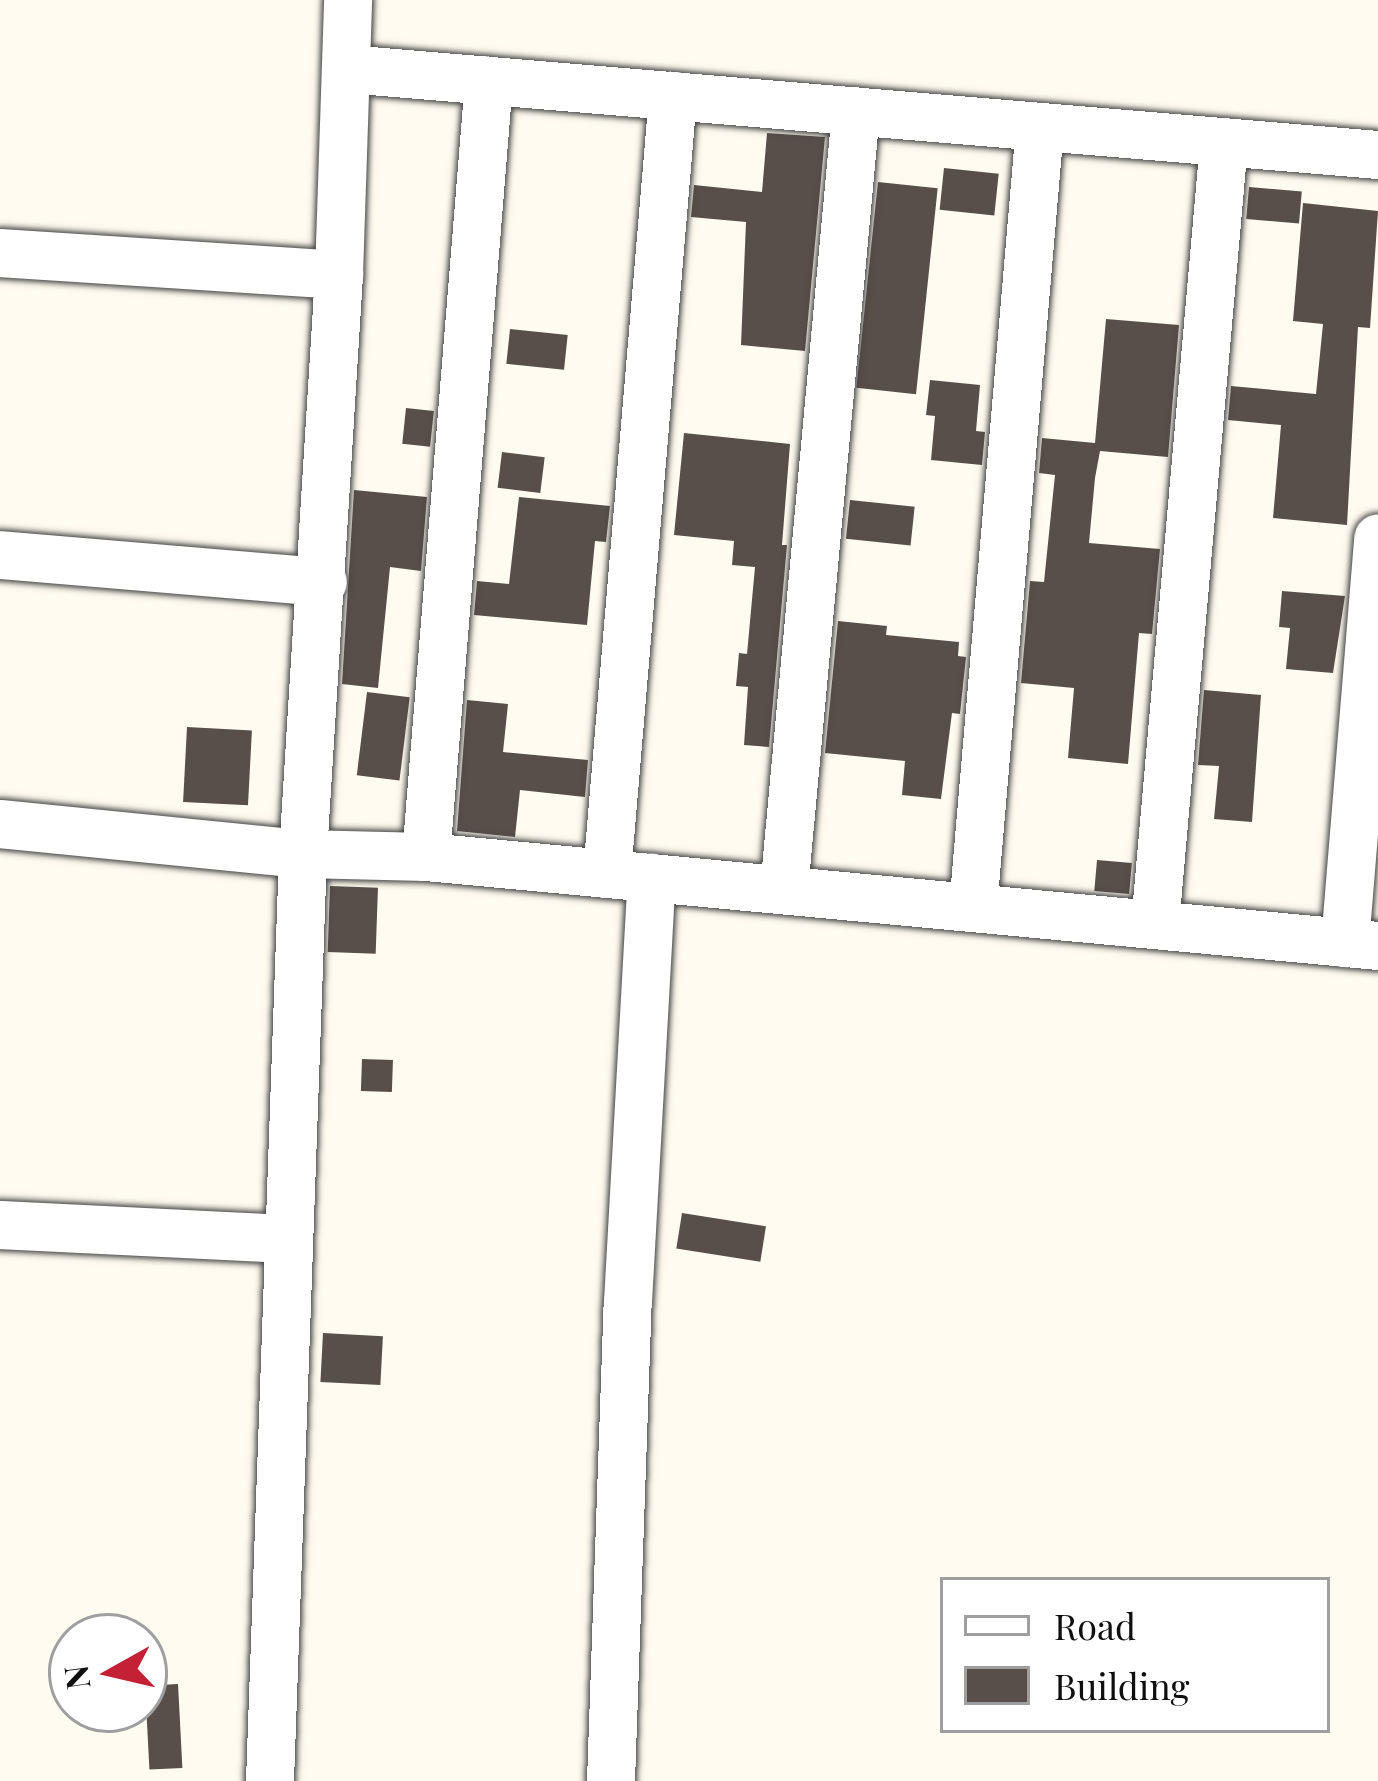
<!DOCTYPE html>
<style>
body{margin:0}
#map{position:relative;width:1378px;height:1781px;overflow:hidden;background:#fffbf0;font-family:"Playfair Display",serif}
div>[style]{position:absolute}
.building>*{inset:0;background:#584e4a;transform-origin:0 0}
.roads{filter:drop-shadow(0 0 3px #424242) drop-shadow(0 0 3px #424242)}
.minor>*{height:48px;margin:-24px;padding:0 24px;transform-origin:24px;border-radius:24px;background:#fff}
span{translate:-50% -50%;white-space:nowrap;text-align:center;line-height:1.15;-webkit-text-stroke:12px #fff;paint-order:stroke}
.legend{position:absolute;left:940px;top:1577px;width:390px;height:156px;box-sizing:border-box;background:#fff;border:3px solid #9f9f9f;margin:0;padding:15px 21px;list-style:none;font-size:36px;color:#0f0f0f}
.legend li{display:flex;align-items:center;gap:24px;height:60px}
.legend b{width:60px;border:3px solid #9f9f9f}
.north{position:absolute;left:48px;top:1613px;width:120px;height:120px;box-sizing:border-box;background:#fff;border:3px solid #9f9f9f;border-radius:50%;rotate:262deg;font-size:33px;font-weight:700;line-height:48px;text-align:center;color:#0f0f0f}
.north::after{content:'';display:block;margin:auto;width:42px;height:54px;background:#c42136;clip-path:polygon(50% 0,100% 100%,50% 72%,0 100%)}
</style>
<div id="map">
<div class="building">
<div style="clip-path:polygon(767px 133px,825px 137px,805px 351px,741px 345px,746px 222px,691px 217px,694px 185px,762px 192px)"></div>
<div style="left:944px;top:168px;width:55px;height:42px;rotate:6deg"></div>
<div style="left:878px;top:182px;width:60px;height:207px;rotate:6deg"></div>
<div style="left:1249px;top:187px;width:53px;height:32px;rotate:5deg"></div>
<div style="clip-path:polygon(1303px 203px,1378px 211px,1370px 328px,1358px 327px,1347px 525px,1273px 518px,1281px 425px,1228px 420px,1231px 386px,1316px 394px,1323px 324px,1293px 321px)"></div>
<div style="clip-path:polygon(1106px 319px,1179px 325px,1168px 457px,1100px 451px,1095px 478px,1089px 543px,1160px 549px,1152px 634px,1139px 633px,1128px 764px,1068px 758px,1074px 688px,1021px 683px,1030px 581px,1044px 582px,1055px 475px,1039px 473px,1042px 438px,1095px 443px)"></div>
<div style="left:510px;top:329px;width:58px;height:35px;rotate:6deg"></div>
<div style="clip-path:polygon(930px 380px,980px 385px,976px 431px,985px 432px,982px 465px,931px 460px,935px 416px,926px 415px)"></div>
<div style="left:406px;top:408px;width:28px;height:36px;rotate:6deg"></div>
<div style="clip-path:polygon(684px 433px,790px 444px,782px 545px,787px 545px,769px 747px,744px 745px,748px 687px,736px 686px,739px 653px,747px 654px,755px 567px,732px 565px,734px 541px,674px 535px)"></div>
<div style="left:502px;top:452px;width:43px;height:36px;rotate:7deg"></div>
<div style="clip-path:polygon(354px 490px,427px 497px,421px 571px,390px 567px,378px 688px,342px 684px)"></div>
<div style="clip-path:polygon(519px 497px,610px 506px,606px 542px,595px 541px,587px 625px,474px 615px,477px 581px,509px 584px)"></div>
<div style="left:850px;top:500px;width:65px;height:39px;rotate:6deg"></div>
<div style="clip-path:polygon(1282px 591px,1345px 596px,1333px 673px,1286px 669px,1290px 628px,1279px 627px)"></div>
<div style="clip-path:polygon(838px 621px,887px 626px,886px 635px,959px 642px,958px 656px,966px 657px,960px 714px,952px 713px,941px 799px,902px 795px,905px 761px,825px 753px)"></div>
<div style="clip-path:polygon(1204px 690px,1261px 695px,1252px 822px,1214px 819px,1219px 766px,1198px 765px)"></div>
<div style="left:367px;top:692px;width:43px;height:84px;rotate:7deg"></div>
<div style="clip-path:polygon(467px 700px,508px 704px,503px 752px,588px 760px,585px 797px,520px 790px,515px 837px,457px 831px)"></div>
<div style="left:187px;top:727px;width:65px;height:75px;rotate:3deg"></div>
<div style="left:1097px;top:860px;width:35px;height:31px;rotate:5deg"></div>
<div style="left:330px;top:886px;width:48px;height:66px;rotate:2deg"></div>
<div style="left:362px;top:1059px;width:31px;height:32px;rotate:2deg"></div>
<div style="left:682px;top:1213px;width:85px;height:36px;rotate:9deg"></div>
<div style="left:323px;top:1333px;width:60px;height:49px;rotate:3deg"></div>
<div style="left:178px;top:1684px;width:84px;height:33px;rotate:87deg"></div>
</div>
<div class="roads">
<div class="minor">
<div style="left:347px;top:69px;width:1035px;rotate:4.77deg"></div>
<div style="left:0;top:253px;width:340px;rotate:3.7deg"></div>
<div style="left:0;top:555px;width:324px;rotate:4.8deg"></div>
<div style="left:0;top:824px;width:304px;rotate:5.7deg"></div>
<div style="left:303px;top:854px;width:123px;rotate:1.4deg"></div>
<div style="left:426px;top:857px;width:956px;rotate:5.34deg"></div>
<div style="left:426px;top:857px;width:779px;rotate:-85.36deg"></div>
<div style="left:607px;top:874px;width:781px;rotate:-85.15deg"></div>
<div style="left:784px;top:890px;width:782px;rotate:-84.72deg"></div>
<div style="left:973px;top:908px;width:784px;rotate:-85.1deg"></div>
<div style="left:1155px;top:925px;width:786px;rotate:-84.96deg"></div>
<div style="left:1345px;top:943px;width:406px;rotate:-85.3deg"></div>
<div style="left:0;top:1225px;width:289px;rotate:2.8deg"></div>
<div style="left:270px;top:1781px;width:928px;rotate:-87.96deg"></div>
<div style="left:303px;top:854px;width:580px;rotate:-86.44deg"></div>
<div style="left:339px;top:275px;width:275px;rotate:-88.1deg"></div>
<div style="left:611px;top:1781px;width:479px;rotate:-88deg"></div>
<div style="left:628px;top:1302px;width:425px;rotate:-86.8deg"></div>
</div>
</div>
<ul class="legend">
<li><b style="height:15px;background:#fff"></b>Road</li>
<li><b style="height:33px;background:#584e4a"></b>Building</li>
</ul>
<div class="north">N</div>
</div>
